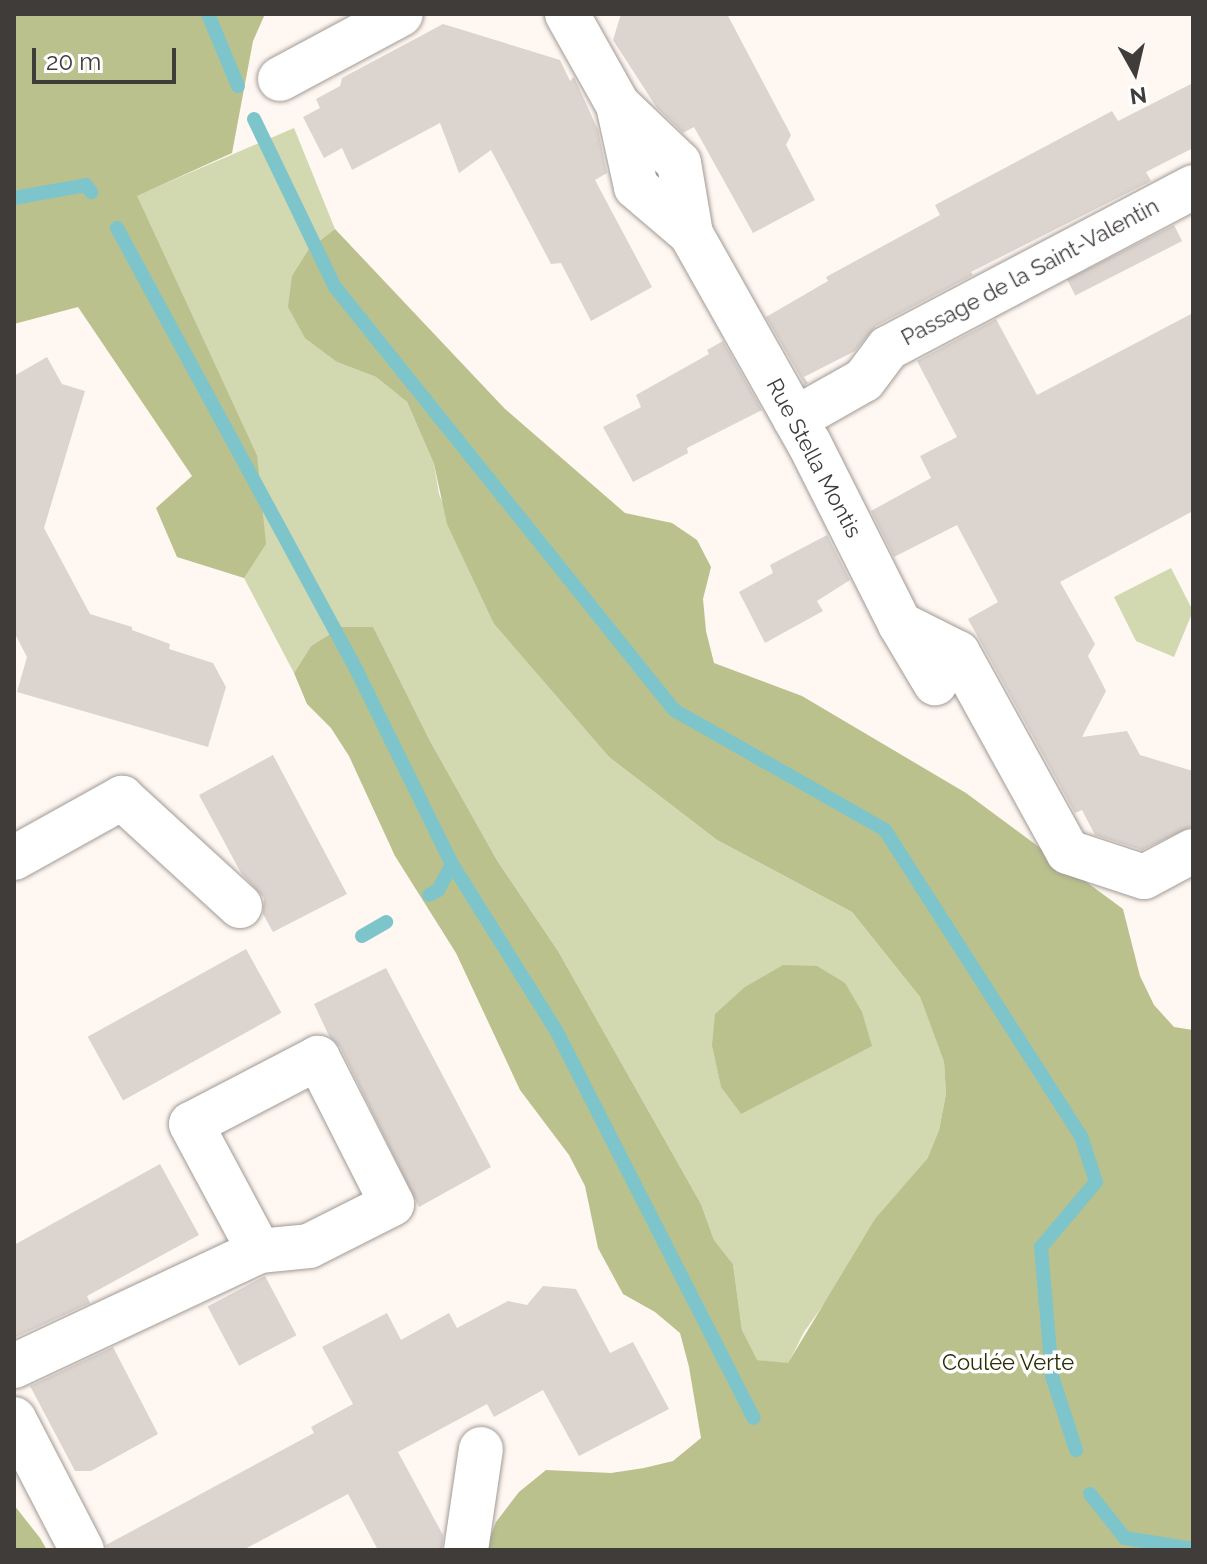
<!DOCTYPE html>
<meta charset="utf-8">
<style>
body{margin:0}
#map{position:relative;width:1207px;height:1564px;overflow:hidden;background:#fff7f1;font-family:Raleway,sans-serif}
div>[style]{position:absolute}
.green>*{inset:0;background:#d2d8af}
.forest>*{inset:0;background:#bac18d}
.stream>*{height:14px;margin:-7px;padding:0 7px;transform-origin:7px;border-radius:7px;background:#7ec5cb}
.building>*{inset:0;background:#dcd4cf;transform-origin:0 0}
.roads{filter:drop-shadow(0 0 2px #a19a95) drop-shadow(0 0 2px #a19a95)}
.minor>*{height:44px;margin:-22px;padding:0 22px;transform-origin:22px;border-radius:22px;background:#fff}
span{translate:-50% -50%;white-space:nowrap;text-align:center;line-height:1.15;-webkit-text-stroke:7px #fff;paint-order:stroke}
.street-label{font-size:22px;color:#3f3c3a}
.park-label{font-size:22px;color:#2a2e04}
.frame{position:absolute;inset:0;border:16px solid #3f3c3a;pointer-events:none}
.north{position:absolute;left:1095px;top:32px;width:80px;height:80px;-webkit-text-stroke:6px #fff;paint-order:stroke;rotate:172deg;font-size:22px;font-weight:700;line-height:32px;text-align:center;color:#3f3c3a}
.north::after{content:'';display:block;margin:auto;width:28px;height:36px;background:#3f3c3a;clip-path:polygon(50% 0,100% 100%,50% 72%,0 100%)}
.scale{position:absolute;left:32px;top:48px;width:144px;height:36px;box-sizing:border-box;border:4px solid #3f3c3a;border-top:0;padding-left:10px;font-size:24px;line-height:28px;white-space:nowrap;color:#3f3c3a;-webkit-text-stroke:6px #fff;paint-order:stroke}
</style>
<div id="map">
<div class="green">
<div style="clip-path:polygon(evenodd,294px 128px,335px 229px,309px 249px,337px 362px,376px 377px,407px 402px,434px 464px,439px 494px,494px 624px,609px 757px,717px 840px,852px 912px,920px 997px,944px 1062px,946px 1094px,939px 1130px,927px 1159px,804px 1332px,788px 1364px,756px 1360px,742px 1330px,733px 1264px,714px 1240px,701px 1204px,558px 951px,498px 862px,430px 741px,373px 628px,341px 627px,311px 646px,294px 673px,244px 578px,257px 455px,136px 196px,294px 128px,712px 1046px,741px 1114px,721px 1086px,712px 1046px)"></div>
<div style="clip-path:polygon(1171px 568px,1193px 611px,1174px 657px,1136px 641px,1114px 597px)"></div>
</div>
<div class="forest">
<div style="clip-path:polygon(14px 14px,265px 14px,253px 41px,232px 153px,137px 196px,257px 455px,266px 544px,244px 578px,177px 557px,156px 508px,192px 476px,78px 307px,14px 324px)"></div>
<div style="clip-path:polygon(335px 229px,505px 409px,625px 513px,672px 523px,697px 540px,711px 567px,703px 599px,706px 631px,714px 663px,802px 696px,966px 793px,1123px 909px,1140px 976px,1154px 1005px,1174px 1027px,1193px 1030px,1193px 1550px,485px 1550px,496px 1522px,519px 1492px,546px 1470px,611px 1473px,644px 1468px,673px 1461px,701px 1438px,689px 1367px,680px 1333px,655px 1312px,623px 1294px,598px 1248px,585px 1186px,569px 1155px,520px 1090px,456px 953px,395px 856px,349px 756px,331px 728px,307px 704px,294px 673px,311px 646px,341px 627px,373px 627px,430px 741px,498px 862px,558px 951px,701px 1204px,714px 1240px,733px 1264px,742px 1330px,757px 1360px,788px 1363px,875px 1219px,927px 1159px,939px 1130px,946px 1094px,944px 1062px,920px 997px,852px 912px,717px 840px,609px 757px,494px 624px,447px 524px,434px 464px,407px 402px,376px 377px,337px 362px,305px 338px,288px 307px,292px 276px,309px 249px)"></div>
<div style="clip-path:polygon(783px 965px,817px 966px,845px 983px,862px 1012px,872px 1046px,741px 1114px,721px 1087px,712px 1046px,715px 1014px,745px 987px)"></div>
<div style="clip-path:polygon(14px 1505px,40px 1538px,47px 1550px,14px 1550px)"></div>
</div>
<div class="stream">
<div style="left:208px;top:14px;width:78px;rotate:67.4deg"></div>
<div style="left:254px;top:119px;width:187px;rotate:64.3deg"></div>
<div style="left:335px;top:287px;width:542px;rotate:51.29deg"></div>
<div style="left:674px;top:710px;width:243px;rotate:29.6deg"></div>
<div style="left:885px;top:830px;width:363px;rotate:57.4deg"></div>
<div style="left:1081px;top:1136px;width:48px;rotate:71.9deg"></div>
<div style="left:1096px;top:1182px;width:85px;rotate:130.2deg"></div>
<div style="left:1041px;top:1247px;width:129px;rotate:85.1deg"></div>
<div style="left:1052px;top:1376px;width:78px;rotate:72deg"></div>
<div style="left:14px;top:198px;width:73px;rotate:-10.2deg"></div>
<div style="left:86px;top:185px;width:9px;rotate:54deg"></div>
<div style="left:117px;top:228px;width:502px;rotate:61.54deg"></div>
<div style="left:356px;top:669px;width:217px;rotate:63.8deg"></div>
<div style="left:452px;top:864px;width:30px;rotate:118deg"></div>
<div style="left:438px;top:890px;width:10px;rotate:151deg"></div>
<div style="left:452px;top:864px;width:198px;rotate:58deg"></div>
<div style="left:557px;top:1032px;width:433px;rotate:63deg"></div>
<div style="left:362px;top:936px;width:28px;rotate:-30deg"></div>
<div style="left:1090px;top:1494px;width:56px;rotate:51.5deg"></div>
<div style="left:1125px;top:1538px;width:69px;rotate:9.2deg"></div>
</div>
<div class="building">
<div style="clip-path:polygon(621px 14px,727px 14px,791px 135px,786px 145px,815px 200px,753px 233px,694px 127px,683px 133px,657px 108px,613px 40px)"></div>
<div style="clip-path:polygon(443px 24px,560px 60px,570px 81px,574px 77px,598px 130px,607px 173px,595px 180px,652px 287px,591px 321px,561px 263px,551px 264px,491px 150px,459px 173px,440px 123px,352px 170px,342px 148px,324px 158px,303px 117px,320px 108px,316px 99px,340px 86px,342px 78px)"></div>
<div style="clip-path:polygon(1193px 83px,1193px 148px,1146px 172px,1151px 181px,971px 272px,973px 275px,876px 326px,855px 351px,804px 377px,808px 383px,805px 385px,766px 317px,828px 281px,826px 277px,940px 215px,935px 205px,1112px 111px,1118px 121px)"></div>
<div style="left:1174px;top:225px;width:18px;height:120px;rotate:63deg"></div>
<div style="clip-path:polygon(1193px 313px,1193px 511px,1060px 582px,1095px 644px,1088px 656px,1106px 691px,1082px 737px,1127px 731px,1140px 755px,1193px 771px,1193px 826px,1142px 850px,1095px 835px,1082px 810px,1075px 813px,968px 619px,998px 602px,957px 525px,894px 557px,871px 511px,931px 478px,920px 456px,957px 437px,917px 361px,996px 319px,1037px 395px)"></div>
<div style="clip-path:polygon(723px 341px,762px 410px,687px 448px,688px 453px,633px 482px,603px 427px,641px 407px,636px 395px,709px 354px,707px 350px)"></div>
<div style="clip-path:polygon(47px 357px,62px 384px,85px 391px,44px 528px,90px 614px,132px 627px,132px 630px,170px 644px,169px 649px,213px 663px,226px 687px,208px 747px,17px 692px,27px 657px,14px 632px,14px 376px)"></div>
<div style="clip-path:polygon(827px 535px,850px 580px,817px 601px,823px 611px,765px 643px,739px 592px,773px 573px,770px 565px)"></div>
<div style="clip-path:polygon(273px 755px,347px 894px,273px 932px,263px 914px,264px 898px,241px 873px,199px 795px)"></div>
<div style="left:246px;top:949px;width:73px;height:181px;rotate:61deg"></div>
<div style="clip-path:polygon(386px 968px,491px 1167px,419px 1207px,340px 1047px,329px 1036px,314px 1004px)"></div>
<div style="clip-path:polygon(160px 1164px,199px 1235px,87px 1296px,90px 1303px,14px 1338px,14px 1245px)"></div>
<div style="left:265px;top:1276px;width:67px;height:65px;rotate:62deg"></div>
<div style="clip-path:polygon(543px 1286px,576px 1289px,610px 1353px,633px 1342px,669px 1409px,579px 1456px,543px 1390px,494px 1417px,487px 1404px,398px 1452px,443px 1535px,442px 1550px,378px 1550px,348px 1494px,243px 1550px,107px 1550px,106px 1545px,314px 1433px,311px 1427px,353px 1404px,322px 1347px,387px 1313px,401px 1340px,449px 1313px,457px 1328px,508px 1301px,527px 1305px)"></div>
<div style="clip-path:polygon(113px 1347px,158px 1434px,91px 1471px,75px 1471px,30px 1386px)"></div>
</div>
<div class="roads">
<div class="minor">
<div style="left:567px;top:14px;width:104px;rotate:60.7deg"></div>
<div style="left:618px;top:105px;width:84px;rotate:43.6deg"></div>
<div style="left:679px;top:163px;width:72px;rotate:80.4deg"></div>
<div style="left:691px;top:234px;width:240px;rotate:60.6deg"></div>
<div style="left:809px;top:443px;width:203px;rotate:63.3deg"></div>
<div style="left:900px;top:624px;width:69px;rotate:59.3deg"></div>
<div style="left:280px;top:79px;width:137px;rotate:-28.2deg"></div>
<div style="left:618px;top:105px;width:84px;rotate:77.6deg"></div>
<div style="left:636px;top:187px;width:72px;rotate:40.5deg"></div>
<div style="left:795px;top:419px;width:79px;rotate:-29.5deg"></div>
<div style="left:864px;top:380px;width:40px;rotate:-53deg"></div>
<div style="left:888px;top:348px;width:345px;rotate:-27.8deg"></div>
<div style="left:900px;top:624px;width:65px;rotate:26.6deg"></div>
<div style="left:958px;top:653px;width:227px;rotate:61.1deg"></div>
<div style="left:1068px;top:852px;width:80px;rotate:18.2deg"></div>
<div style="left:1144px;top:877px;width:55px;rotate:-28deg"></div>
<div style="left:14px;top:858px;width:124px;rotate:-29.1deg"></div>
<div style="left:122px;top:798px;width:160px;rotate:42.5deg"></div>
<div style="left:14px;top:1366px;width:271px;rotate:-25.1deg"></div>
<div style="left:259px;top:1251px;width:50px;rotate:-5.7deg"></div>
<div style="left:309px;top:1246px;width:93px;rotate:-26.8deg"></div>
<div style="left:392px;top:1204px;width:164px;rotate:-116.9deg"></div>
<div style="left:318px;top:1058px;width:143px;rotate:152.5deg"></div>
<div style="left:191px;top:1124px;width:144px;rotate:61.8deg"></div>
<div style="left:14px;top:1419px;width:148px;rotate:62.6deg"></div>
<div style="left:466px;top:1550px;width:102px;rotate:-81.6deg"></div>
</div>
</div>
<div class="street-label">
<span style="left:1030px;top:272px;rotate:-28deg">Passage de la Saint-Valentin</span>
<span style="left:814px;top:458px;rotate:62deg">Rue Stella Montis</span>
</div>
<div class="park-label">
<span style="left:1008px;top:1363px">Coulée Verte</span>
</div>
<div class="frame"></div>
<div class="north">N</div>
<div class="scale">20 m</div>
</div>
